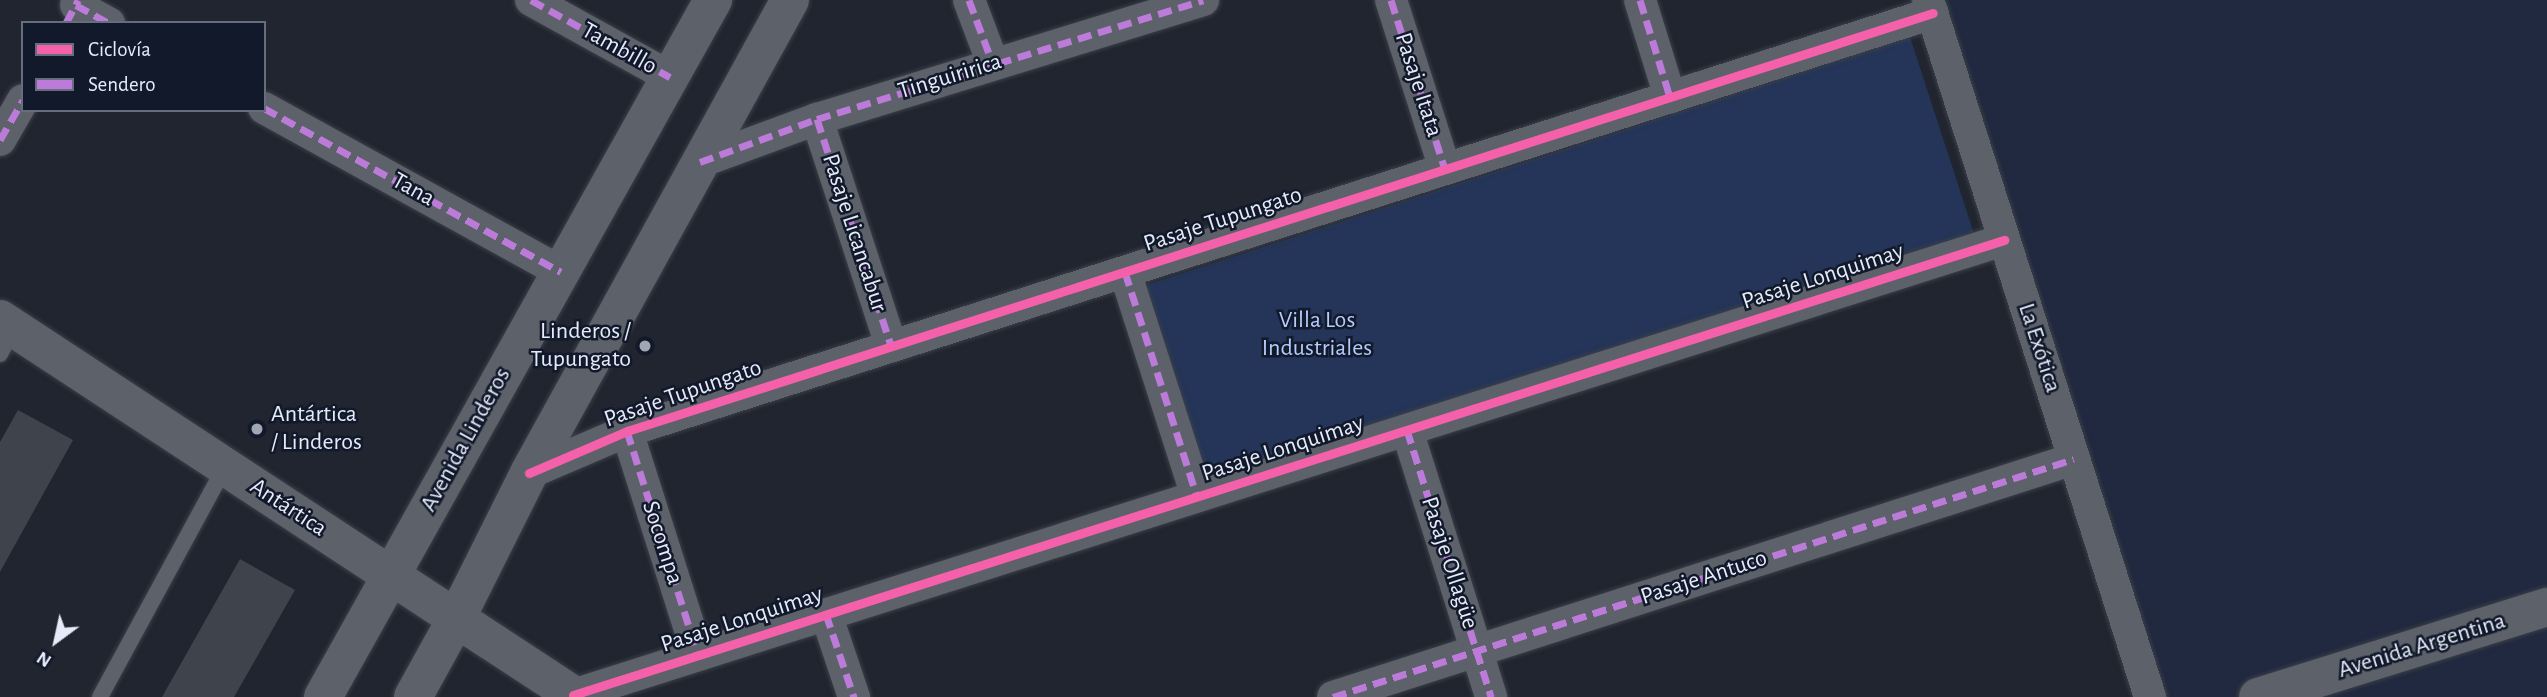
<!DOCTYPE html>
<meta charset="utf-8">
<style>
body{margin:0}
#map{position:relative;width:2547px;height:697px;overflow:hidden;background:#20252f;font-family:"Alegreya Sans",sans-serif}
div>[style]{position:absolute}
.built>*{inset:0;background:#20293f}
.green>*{inset:0;background:#243559;transform-origin:0 0}
.building>*{inset:0;background:#3f444c}
.roads{filter:drop-shadow(0 0 2px #3b3f48) drop-shadow(0 0 2px #3b3f48)}
.service>*{height:16px;margin:-8px;padding:0 8px;transform-origin:8px;border-radius:8px;background:#5d6169}
.minor>*{height:32px;margin:-16px;padding:0 16px;transform-origin:16px;border-radius:16px;background:#5d6169}
.tertiary>*{height:38px;margin:-19px;padding:0 19px;transform-origin:19px;border-radius:19px;background:#5d6169}
.quiet>*{height:7px;margin-top:-3.5px;transform-origin:0;background:repeating-linear-gradient(90deg,#bd7bd9 0 14px,transparent 0 21px)}
.cycleway>*{height:9px;margin:-4.5px;padding:0 4.5px;transform-origin:4.5px;border-radius:4.5px;background:#f560ab}
.dots>*{width:19px;height:19px;translate:-50% -50%;box-sizing:border-box;border:4px solid #11192b;border-radius:50%}
span{translate:-50% -50%;white-space:nowrap;text-align:center;line-height:1.15;-webkit-text-stroke:5px #11192b;paint-order:stroke}
.street-label{font-size:24px;color:#e5ebf8}
.park-label{font-size:24px;color:#b4cbfe}
.poi-label{font-size:24px;color:#e5ebf8}
.right{translate:-100% -50%;text-align:right}
.left{translate:0 -50%;text-align:left}
.legend{position:absolute;left:21px;top:21px;width:245px;height:91px;box-sizing:border-box;background:#11192b;border:2px solid #666d7d;margin:0;padding:9px 12px;list-style:none;font-size:21px;color:#e5ebf8}
.legend li{display:flex;align-items:center;gap:14px;height:35px}
.legend b{width:35px;border:2px solid #666d7d}
.north{position:absolute;left:21px;top:606px;width:70px;height:70px;-webkit-text-stroke:5px #11192b;paint-order:stroke;rotate:213deg;font-size:19px;font-weight:700;line-height:28px;text-align:center;color:#e5ebf8}
.north::after{content:'';display:block;margin:auto;width:24px;height:32px;background:#e5ebf8;clip-path:polygon(50% 0,100% 100%,50% 72%,0 100%)}
</style>
<div id="map">
<div class="built">
<div style="clip-path:polygon(1938px 0,2547px 0,2547px 697px,2166px 697px)"></div>
</div>
<div class="green">
<div style="left:1910px;top:37px;width:207px;height:810px;rotate:72deg"></div>
</div>
<div class="building">
<div style="clip-path:polygon(18px 410px,73px 440px,0 572px,0 442px)"></div>
<div style="clip-path:polygon(240px 559px,295px 590px,234px 697px,162px 697px)"></div>
</div>
<div class="roads">
<div class="service">
<div style="left:0;top:354px;width:30px;rotate:-62deg"></div>
<div style="left:100px;top:697px;width:262px;rotate:-61.5deg"></div>
</div>
<div class="minor">
<div style="left:531px;top:0;width:159px;rotate:29deg"></div>
<div style="left:969px;top:0;width:68px;rotate:69.4deg"></div>
<div style="left:1391px;top:0;width:177px;rotate:72.3deg"></div>
<div style="left:1640px;top:0;width:102px;rotate:72.8deg"></div>
<div style="left:1928px;top:0;width:732px;rotate:72.33deg"></div>
<div style="left:76px;top:5px;width:38px;rotate:29deg"></div>
<div style="left:264px;top:108px;width:339px;rotate:28.9deg"></div>
<div style="left:817px;top:119px;width:239px;rotate:71.9deg"></div>
<div style="left:0;top:140px;width:46px;rotate:-60.1deg"></div>
<div style="left:700px;top:162px;width:125px;rotate:-20.2deg"></div>
<div style="left:817px;top:119px;width:404px;rotate:-17.1deg"></div>
<div style="left:1125px;top:272px;width:235px;rotate:72.2deg"></div>
<div style="left:1407px;top:430px;width:280px;rotate:72.5deg"></div>
<div style="left:627px;top:431px;width:235px;rotate:72.4deg"></div>
<div style="left:529px;top:473px;width:107px;rotate:-23.2deg"></div>
<div style="left:627px;top:431px;width:1371px;rotate:-17.75deg"></div>
<div style="left:826px;top:614px;width:88px;rotate:71.4deg"></div>
<div style="left:573px;top:695px;width:1502px;rotate:-17.64deg"></div>
<div style="left:1333px;top:697px;width:778px;rotate:-17.81deg"></div>
</div>
<div class="tertiary">
<div style="left:0;top:319px;width:689px;rotate:33.27deg"></div>
<div style="left:323px;top:697px;width:799px;rotate:-60.77deg"></div>
<div style="left:413px;top:697px;width:89px;rotate:-61.1deg"></div>
<div style="left:456px;top:619px;width:163px;rotate:-63.4deg"></div>
<div style="left:529px;top:473px;width:540px;rotate:-61.11deg"></div>
<div style="left:2258px;top:697px;width:303px;rotate:-17.3deg"></div>
</div>
</div>
<div class="quiet">
<div style="left:531px;top:0;width:159px;rotate:29deg"></div>
<div style="left:969px;top:0;width:68px;rotate:69.4deg"></div>
<div style="left:1391px;top:0;width:177px;rotate:72.3deg"></div>
<div style="left:1640px;top:0;width:102px;rotate:72.8deg"></div>
<div style="left:76px;top:5px;width:38px;rotate:29deg"></div>
<div style="left:66px;top:23px;width:26px;rotate:-62deg"></div>
<div style="left:264px;top:108px;width:339px;rotate:28.9deg"></div>
<div style="left:817px;top:119px;width:239px;rotate:71.9deg"></div>
<div style="left:0;top:140px;width:46px;rotate:-60.1deg"></div>
<div style="left:700px;top:162px;width:125px;rotate:-20.2deg"></div>
<div style="left:817px;top:119px;width:404px;rotate:-17.1deg"></div>
<div style="left:1125px;top:272px;width:235px;rotate:72.2deg"></div>
<div style="left:1407px;top:430px;width:280px;rotate:72.5deg"></div>
<div style="left:627px;top:431px;width:235px;rotate:72.4deg"></div>
<div style="left:826px;top:614px;width:88px;rotate:71.4deg"></div>
<div style="left:1333px;top:697px;width:778px;rotate:-17.81deg"></div>
</div>
<div class="cycleway">
<div style="left:529px;top:473px;width:107px;rotate:-23.2deg"></div>
<div style="left:627px;top:431px;width:1371px;rotate:-17.75deg"></div>
<div style="left:573px;top:695px;width:1502px;rotate:-17.64deg"></div>
</div>
<div class="dots">
<div style="left:645px;top:346px;background:#a0a6b2"></div>
<div style="left:257px;top:429px;background:#a0a6b2"></div>
</div>
<div class="street-label">
<span style="left:619px;top:49px;rotate:29deg">Tambillo</span>
<span style="left:950px;top:77px;rotate:-17deg">Tinguiririca</span>
<span style="left:1418px;top:85px;rotate:72deg">Pasaje Itata</span>
<span style="left:413px;top:190px;rotate:29deg">Tana</span>
<span style="left:1223px;top:220px;rotate:-18deg">Pasaje Tupungato</span>
<span style="left:854px;top:233px;rotate:72deg">Pasaje Licancabur</span>
<span style="left:1823px;top:277px;rotate:-18deg">Pasaje Lonquimay</span>
<span style="left:2039px;top:348px;rotate:72deg">La Exótica</span>
<span style="left:683px;top:394px;rotate:-19deg">Pasaje Tupungato</span>
<span style="left:466px;top:440px;rotate:-61deg">Avenida Linderos</span>
<span style="left:1283px;top:449px;rotate:-18deg">Pasaje Lonquimay</span>
<span style="left:288px;top:508px;rotate:33deg">Antártica</span>
<span style="left:662px;top:543px;rotate:72deg">Socompa</span>
<span style="left:1449px;top:563px;rotate:72deg">Pasaje Ollagüe</span>
<span style="left:1704px;top:578px;rotate:-18deg">Pasaje Antuco</span>
<span style="left:742px;top:620px;rotate:-18deg">Pasaje Lonquimay</span>
<span style="left:2422px;top:646px;rotate:-17deg">Avenida Argentina</span>
</div>
<div class="park-label">
<span style="left:1317px;top:335px">Villa Los<br>Industriales</span>
</div>
<div class="poi-label">
<span class="right" style="left:631px;top:346px">Linderos /<br>Tupungato</span>
<span class="left" style="left:271px;top:429px">Antártica<br>/ Linderos</span>
</div>
<ul class="legend">
<li><b style="height:9px;background:#f560ab"></b>Ciclovía</li>
<li><b style="height:9px;background:#bd7bd9"></b>Sendero</li>
</ul>
<div class="north">N</div>
</div>
